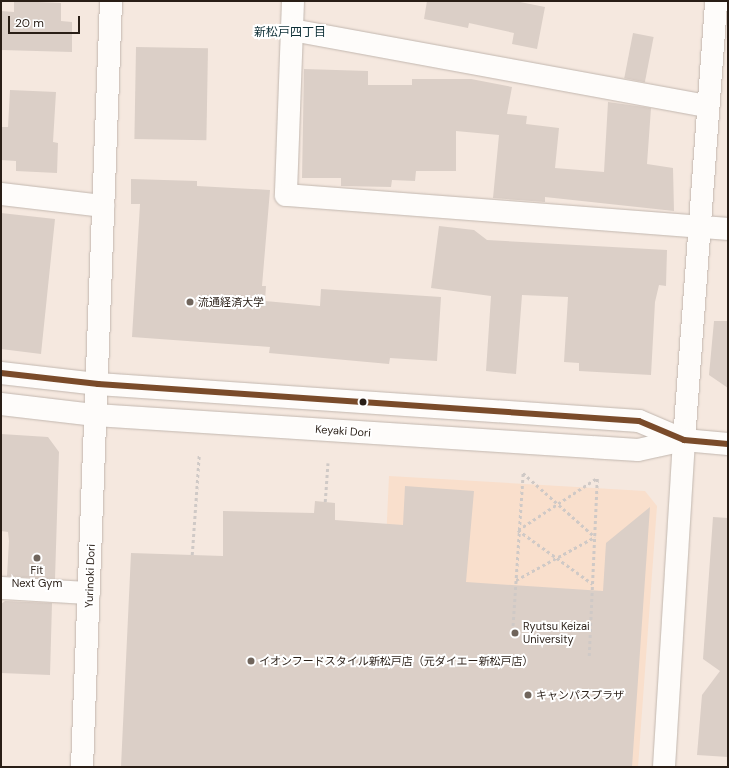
<!DOCTYPE html>
<meta charset="utf-8">
<style>
body{margin:0}
#map{position:relative;width:729px;height:768px;overflow:hidden;background:#f5e8df;font-family:"DM Sans","Noto Sans JP",sans-serif}
div>[style]{position:absolute}
.built>*{inset:0;background:#f9dfcc}
.building>*{inset:0;background:#dbcfc7;transform-origin:0 0}
.path>*{height:2.5px;margin-top:-1.25px;transform-origin:0;background:repeating-linear-gradient(90deg,#cfc9c6 0 3px,transparent 0 6px)}
.roads{filter:drop-shadow(0 0 1px #c2b7af) drop-shadow(0 0 1px #c2b7af)}
.street>*{height:22px;margin:-11px;padding:0 11px;transform-origin:11px;border-radius:11px;background:#fefcfa}
.secondary>*{height:22px;margin:-11px;padding:0 11px;transform-origin:11px;border-radius:11px;background:#fefcfa}
.bus-1>*{height:6px;margin:-3px;padding:0 3px;transform-origin:3px;border-radius:3px;background:#7a4b2a}
.dots>*{width:11px;height:11px;translate:-50% -50%;box-sizing:border-box;border:2px solid #fff;border-radius:50%}
span{translate:-50% -50%;white-space:nowrap;text-align:center;line-height:1.15;-webkit-text-stroke:4px #fff;paint-order:stroke}
.poi-label{font-size:11px;color:#291e16}
.left{translate:0 -50%;text-align:left}
.street-label{font-size:11px;color:#291e16}
.neighbourhood-label{font-size:12px;color:#0e2f36}
.frame{position:absolute;inset:0;border:2px solid #291e16;pointer-events:none}
.scale{position:absolute;left:8px;top:16px;width:72px;height:18px;box-sizing:border-box;border:2px solid #291e16;border-top:0;padding-left:5px;font-size:12px;line-height:14px;white-space:nowrap;color:#291e16;-webkit-text-stroke:3px #fff;paint-order:stroke}
</style>
<div id="map">
<div class="built">
<div style="clip-path:polygon(389px 476px,645px 491px,657px 506px,638px 767px,383px 767px,376px 761px)"></div>
</div>
<div class="building">
<div style="clip-path:polygon(14px 1px,61px 3px,61px 21px,72px 22px,72px 52px,1px 50px,1px 11px,14px 12px)"></div>
<div style="clip-path:polygon(427px 1px,515px 1px,545px 7px,537px 49px,512px 44px,514px 33px,469px 23px,468px 28px,424px 19px)"></div>
<div style="left:633px;top:33px;width:21px;height:46px;rotate:11deg"></div>
<div style="left:136px;top:47px;width:72px;height:92px;rotate:1deg"></div>
<div style="clip-path:polygon(304px 69px,368px 71px,368px 85px,412px 85px,412px 79px,471px 79px,512px 87px,507px 114px,527px 116px,526px 124px,559px 128px,555px 168px,604px 172px,608px 102px,651px 108px,647px 164px,673px 168px,674px 211px,545px 197px,545px 202px,493px 198px,499px 135px,456px 131px,456px 171px,416px 171px,415px 181px,392px 180px,391px 187px,341px 186px,341px 178px,302px 178px)"></div>
<div style="clip-path:polygon(10px 90px,56px 92px,53px 142px,58px 143px,57px 173px,16px 171px,16px 161px,1px 160px,1px 127px,8px 127px)"></div>
<div style="clip-path:polygon(131px 179px,197px 181px,197px 186px,270px 190px,262px 286px,266px 286px,265px 301px,320px 306px,321px 289px,441px 297px,437px 361px,390px 358px,389px 364px,269px 353px,270px 347px,132px 337px,140px 204px,131px 204px)"></div>
<div style="clip-path:polygon(1px 213px,55px 219px,41px 354px,1px 349px)"></div>
<div style="clip-path:polygon(439px 226px,474px 230px,487px 240px,667px 250px,666px 286px,659px 285px,655px 302px,651px 375px,579px 371px,579px 363px,564px 362px,568px 297px,522px 295px,516px 374px,486px 371px,491px 296px,431px 288px)"></div>
<div style="clip-path:polygon(714px 321px,728px 321px,728px 388px,709px 375px)"></div>
<div style="clip-path:polygon(1px 434px,48px 437px,59px 452px,55px 579px,7px 576px,9px 541px,8px 532px,1px 531px)"></div>
<div style="clip-path:polygon(405px 486px,474px 491px,466px 582px,603px 591px,606px 543px,650px 507px,632px 767px,121px 767px,131px 553px,223px 556px,223px 511px,314px 513px,315px 501px,335px 503px,335px 520px,403px 525px)"></div>
<div style="clip-path:polygon(713px 517px,728px 518px,728px 757px,697px 755px,702px 695px,720px 671px,703px 659px)"></div>
<div style="clip-path:polygon(5px 601px,52px 603px,50px 675px,1px 673px,1px 604px)"></div>
</div>
<div class="path">
<div style="left:523px;top:473px;width:96px;rotate:41.6deg"></div>
<div style="left:325px;top:502px;width:39px;rotate:-86deg"></div>
<div style="left:518px;top:530px;width:95px;rotate:-33.4deg"></div>
<div style="left:518px;top:530px;width:92px;rotate:35.8deg"></div>
<div style="left:192px;top:555px;width:101px;rotate:-86deg"></div>
<div style="left:516px;top:580px;width:90px;rotate:-28.6deg"></div>
<div style="left:512px;top:638px;width:165px;rotate:-86.2deg"></div>
<div style="left:589px;top:656px;width:179px;rotate:-87.4deg"></div>
</div>
<div class="roads">
<div class="street">
<div style="left:293px;top:1px;width:194px;rotate:92.1deg"></div>
<div style="left:286px;top:195px;width:443px;rotate:4.4deg"></div>
<div style="left:292px;top:30px;width:422px;rotate:10.4deg"></div>
<div style="left:1px;top:194px;width:103px;rotate:6.7deg"></div>
<div style="left:684px;top:440px;width:440px;rotate:-85.8deg"></div>
<div style="left:1px;top:588px;width:88px;rotate:3.3deg"></div>
</div>
<div class="secondary">
<div style="left:1px;top:373px;width:98px;rotate:6.5deg"></div>
<div style="left:98px;top:384px;width:542px;rotate:3.91deg"></div>
<div style="left:639px;top:421px;width:49px;rotate:22.9deg"></div>
<div style="left:684px;top:440px;width:44px;rotate:5.2deg"></div>
<div style="left:1px;top:404px;width:95px;rotate:6.7deg"></div>
<div style="left:95px;top:415px;width:544px;rotate:3.69deg"></div>
<div style="left:638px;top:450px;width:47px;rotate:-12.3deg"></div>
<div style="left:82px;top:767px;width:767px;rotate:-87.83deg"></div>
<div style="left:664px;top:767px;width:328px;rotate:-86.5deg"></div>
</div>
</div>
<div class="bus-1">
<div style="left:1px;top:373px;width:98px;rotate:6.5deg"></div>
<div style="left:98px;top:384px;width:542px;rotate:3.91deg"></div>
<div style="left:639px;top:421px;width:49px;rotate:22.9deg"></div>
<div style="left:684px;top:440px;width:44px;rotate:5.2deg"></div>
</div>
<div class="dots">
<div style="left:190px;top:302px;background:#70655c"></div>
<div style="left:363px;top:402px;background:#291e16"></div>
<div style="left:37px;top:558px;background:#70655c"></div>
<div style="left:515px;top:633px;background:#70655c"></div>
<div style="left:251px;top:661px;background:#70655c"></div>
<div style="left:528px;top:695px;background:#70655c"></div>
</div>
<div class="poi-label">
<span class="left" style="left:198px;top:302px">流通経済大学</span>
<span style="left:37px;top:577px">Fit<br>Next Gym</span>
<span class="left" style="left:523px;top:633px">Ryutsu Keizai<br>University</span>
<span class="left" style="left:259px;top:661px">イオンフードスタイル新松戸店（元ダイエー新松戸店）</span>
<span class="left" style="left:536px;top:695px">キャンパスプラザ</span>
</div>
<div class="street-label">
<span style="left:343px;top:431px;rotate:4deg">Keyaki Dori</span>
<span style="left:90px;top:576px;rotate:-88deg">Yurinoki Dori</span>
</div>
<div class="neighbourhood-label">
<span style="left:290px;top:33px">新松戸四丁目</span>
</div>
<div class="frame"></div>
<div class="scale">20 m</div>
</div>
